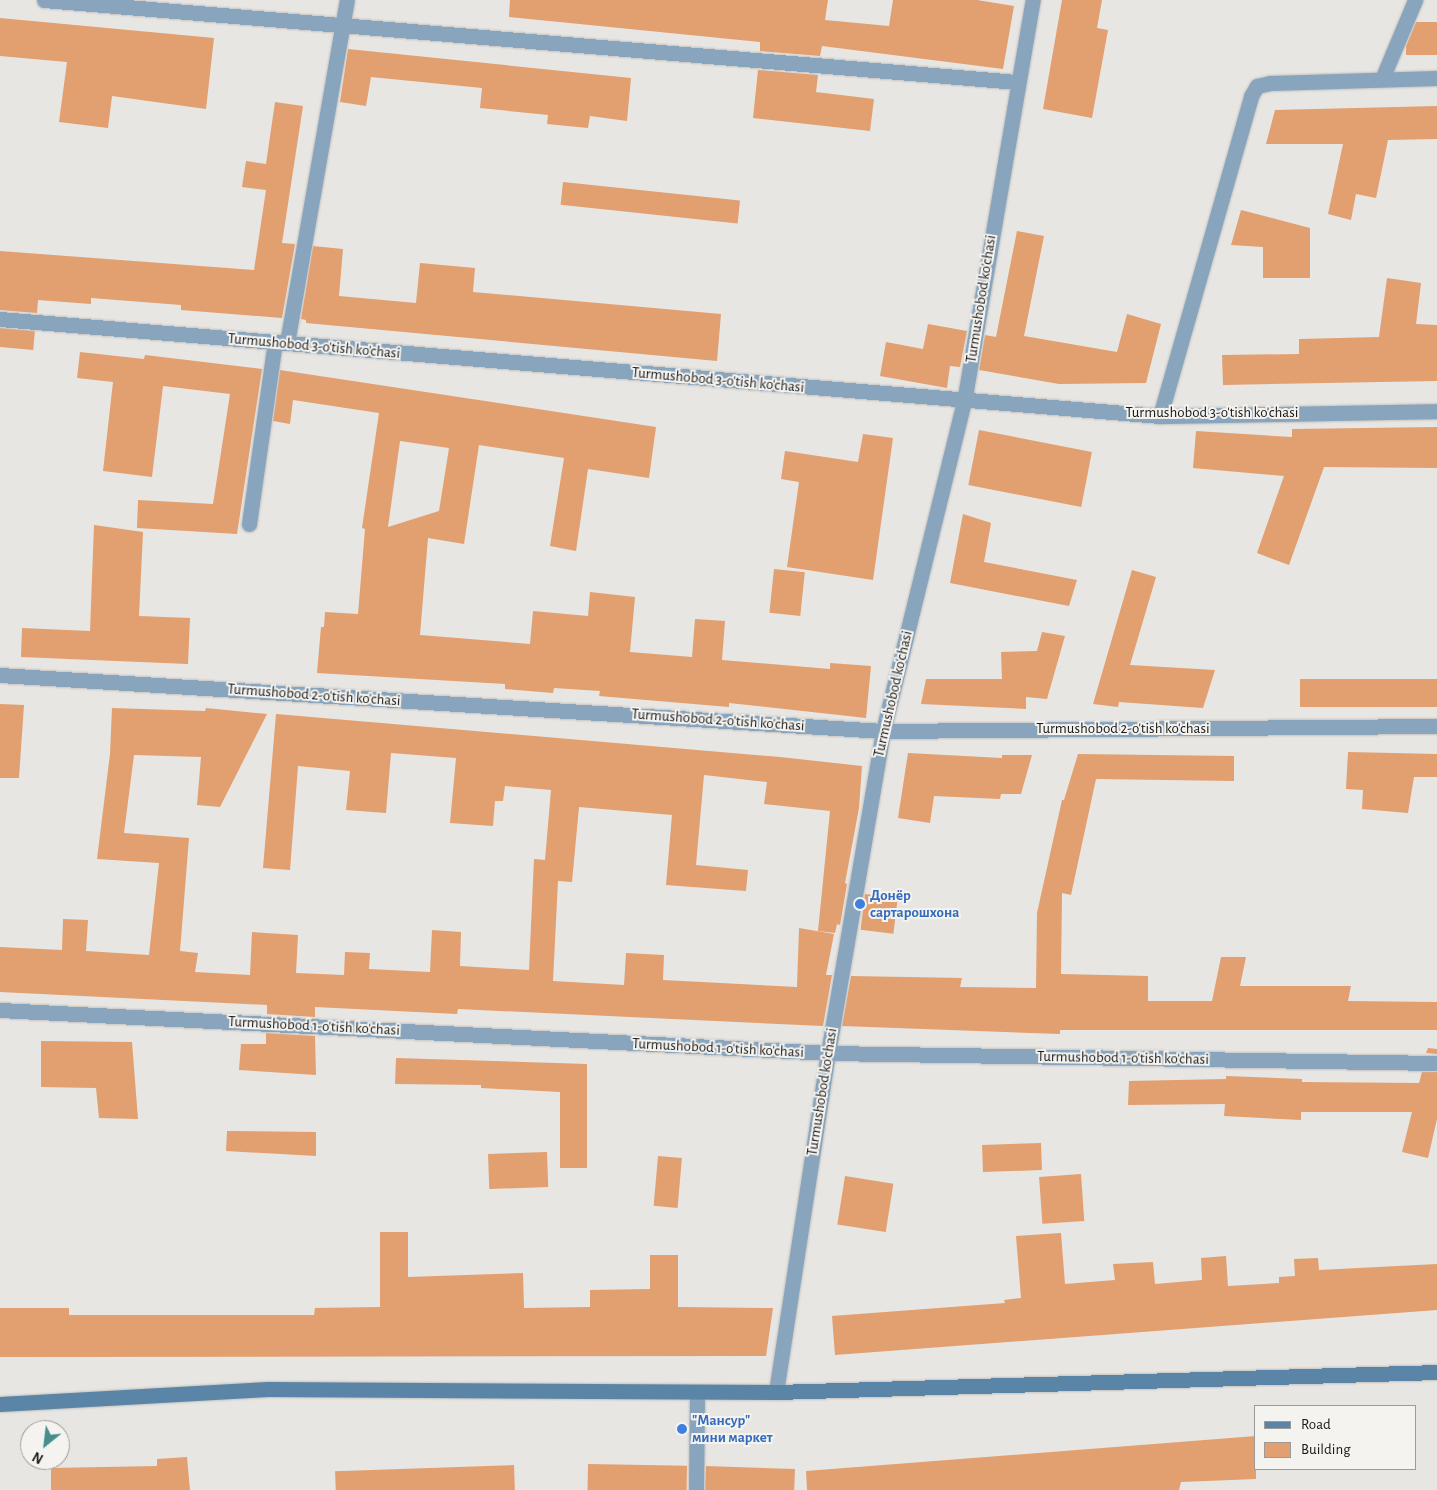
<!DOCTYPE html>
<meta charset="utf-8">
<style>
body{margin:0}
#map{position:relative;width:1437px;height:1490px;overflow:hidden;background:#e7e6e3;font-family:"Alegreya Sans",sans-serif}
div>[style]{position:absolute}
.building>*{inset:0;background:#e29f6f;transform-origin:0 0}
.roads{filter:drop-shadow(0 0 1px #c2c1be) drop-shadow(0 0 1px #c2c1be)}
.lane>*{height:15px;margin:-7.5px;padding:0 7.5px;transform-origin:7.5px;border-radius:7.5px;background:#89a5bd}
.street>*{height:15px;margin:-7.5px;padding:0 7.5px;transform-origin:7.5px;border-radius:7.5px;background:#89a5bd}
.secondary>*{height:15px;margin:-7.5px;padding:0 7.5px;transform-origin:7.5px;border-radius:7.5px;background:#5b85a7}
.dots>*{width:14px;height:14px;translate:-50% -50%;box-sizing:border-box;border:2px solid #f4f3f0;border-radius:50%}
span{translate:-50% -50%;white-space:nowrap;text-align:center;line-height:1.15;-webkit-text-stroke:4px #f4f3f0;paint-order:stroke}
.street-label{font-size:15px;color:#181817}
.shop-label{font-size:15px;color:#366cbe;font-weight:700}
.left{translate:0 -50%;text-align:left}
.legend{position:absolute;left:1254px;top:1405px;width:162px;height:65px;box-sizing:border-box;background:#f4f3f0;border:1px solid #9c9b99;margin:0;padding:6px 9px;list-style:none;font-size:15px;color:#181817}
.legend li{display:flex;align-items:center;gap:10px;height:25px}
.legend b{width:25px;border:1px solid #9c9b99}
.north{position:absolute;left:20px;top:1420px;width:50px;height:50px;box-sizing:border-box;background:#f4f3f0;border:1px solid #9c9b99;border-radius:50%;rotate:209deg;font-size:14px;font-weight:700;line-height:20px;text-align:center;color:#181817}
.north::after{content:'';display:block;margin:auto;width:18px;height:22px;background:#468e8c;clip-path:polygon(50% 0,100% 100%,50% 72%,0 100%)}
</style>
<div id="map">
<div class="building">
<div style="clip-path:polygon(510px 0,828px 0,825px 20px,889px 26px,893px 0,977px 0,1014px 6px,1003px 69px,822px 46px,820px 56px,760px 51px,760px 42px,509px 17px)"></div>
<div style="clip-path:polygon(1062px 0,1102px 0,1097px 28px,1108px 30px,1092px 118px,1043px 109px)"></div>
<div style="clip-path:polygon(0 18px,214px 38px,206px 109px,112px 96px,108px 128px,59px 122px,67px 62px,0 56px)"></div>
<div style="clip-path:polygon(1416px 22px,1437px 22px,1437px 55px,1406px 55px,1406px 46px)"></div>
<div style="clip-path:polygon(348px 49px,631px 78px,627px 121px,590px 116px,588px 128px,547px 124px,548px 115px,480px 108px,482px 88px,371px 77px,366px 106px,340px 102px)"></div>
<div style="clip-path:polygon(758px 70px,818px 75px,816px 92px,874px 99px,870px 131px,753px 118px)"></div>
<div style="clip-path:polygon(275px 102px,303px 106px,282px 243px,295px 244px,282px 318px,181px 310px,181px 305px,91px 298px,91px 304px,38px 300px,37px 313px,0 310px,0 251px,254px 270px,266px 190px,242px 187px,246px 161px,266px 164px)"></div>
<div style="clip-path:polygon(1437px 106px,1437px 139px,1388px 140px,1376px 198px,1356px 194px,1351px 220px,1328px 214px,1343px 144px,1266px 144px,1275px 110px)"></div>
<div style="left:563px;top:182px;width:178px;height:23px;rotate:6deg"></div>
<div style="clip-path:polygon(1241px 210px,1310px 228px,1310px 278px,1263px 278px,1263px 247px,1231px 245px)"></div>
<div style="clip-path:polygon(1017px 231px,1044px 236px,1024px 336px,1117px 352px,1127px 314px,1161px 324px,1146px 383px,1059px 384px,979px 370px,985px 335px,996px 337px)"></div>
<div style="clip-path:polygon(313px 246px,343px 249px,339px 296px,416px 303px,420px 263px,475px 268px,473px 292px,721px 314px,717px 361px,306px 323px,306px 320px,301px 319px)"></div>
<div style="clip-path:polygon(1387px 278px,1421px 283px,1416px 324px,1437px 325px,1437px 381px,1223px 385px,1222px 355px,1299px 354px,1299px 339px,1379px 337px)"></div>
<div style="clip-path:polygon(928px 324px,967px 331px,960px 367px,950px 366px,947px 388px,880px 376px,886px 342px,923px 349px)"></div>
<div style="left:0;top:328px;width:35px;height:19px;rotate:5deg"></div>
<div style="clip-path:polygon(80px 352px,144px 359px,145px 355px,262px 369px,237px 534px,137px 528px,138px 500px,213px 504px,230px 394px,163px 386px,152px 477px,103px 471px,113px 382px,77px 378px)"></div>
<div style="clip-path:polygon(evenodd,280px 370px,656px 427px,649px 478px,588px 469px,576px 551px,550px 546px,564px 458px,479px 445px,464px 544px,428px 538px,420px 635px,530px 644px,533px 611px,588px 616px,590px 592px,635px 597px,630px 652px,692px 657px,695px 619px,725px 621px,722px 660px,830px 669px,830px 663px,871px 666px,866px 718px,729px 703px,729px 707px,599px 696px,600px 691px,554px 688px,553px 693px,505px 689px,505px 684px,317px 673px,321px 627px,324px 627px,325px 612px,358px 614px,365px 529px,362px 528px,379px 413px,293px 400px,290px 424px,273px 421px,280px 370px,400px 441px,449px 448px,439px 511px,388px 527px,400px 441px)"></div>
<div style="clip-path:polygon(1437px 427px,1437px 468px,1324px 467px,1289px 565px,1257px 553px,1284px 476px,1193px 468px,1196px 431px,1292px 437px,1292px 429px)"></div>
<div style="left:979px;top:430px;width:115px;height:56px;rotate:11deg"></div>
<div style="clip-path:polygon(863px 434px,893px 438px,873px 580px,787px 567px,799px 482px,781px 479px,785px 451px,858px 462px)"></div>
<div style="clip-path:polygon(963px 514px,991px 523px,984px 562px,1077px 580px,1069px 606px,950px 583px)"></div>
<div style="clip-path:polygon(94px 525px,143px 532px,139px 616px,190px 618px,188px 664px,21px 657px,22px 628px,90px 631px)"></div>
<div style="left:774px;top:569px;width:31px;height:44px;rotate:6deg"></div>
<div style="clip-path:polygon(1132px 570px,1156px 577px,1130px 665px,1215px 670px,1203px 708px,1119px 702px,1118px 707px,1093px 704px)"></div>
<div style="clip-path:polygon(1042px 632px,1065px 636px,1047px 699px,1026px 697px,1026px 709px,921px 704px,926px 679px,1002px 679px,1001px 652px,1037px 651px)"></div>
<div style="left:1437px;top:679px;width:28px;height:137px;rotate:90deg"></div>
<div style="clip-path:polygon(0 704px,24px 705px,19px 778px,0 778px)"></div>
<div style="clip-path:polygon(112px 708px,205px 711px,206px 708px,267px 714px,220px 807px,197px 805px,201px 757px,134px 755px,124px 833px,189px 838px,180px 951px,198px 953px,195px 972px,250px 975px,252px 932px,298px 935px,296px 973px,344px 975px,345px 952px,370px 953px,369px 969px,430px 972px,432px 930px,461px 932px,460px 966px,529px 970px,534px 859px,545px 860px,551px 790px,505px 786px,503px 801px,495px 801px,493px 826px,450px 823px,456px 758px,391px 753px,386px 813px,346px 810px,350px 771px,298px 766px,290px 870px,263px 868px,276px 714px,780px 757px,862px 766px,859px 808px,845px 883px,847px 884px,840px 925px,837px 924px,835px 933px,818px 931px,830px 811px,764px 804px,767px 782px,704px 775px,696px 865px,748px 870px,746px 891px,666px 885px,672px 815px,579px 807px,572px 882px,558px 881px,553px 981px,624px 985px,626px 953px,664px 955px,663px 980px,797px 987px,799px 928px,834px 934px,826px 975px,832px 975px,823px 1026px,458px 1009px,457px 1014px,315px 1007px,315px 1017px,267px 1014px,267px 1005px,0 992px,0 947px,62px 950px,63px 919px,88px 920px,86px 951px,149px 955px,159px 863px,97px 859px,110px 754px)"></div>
<div style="clip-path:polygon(1348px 752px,1437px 754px,1437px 777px,1414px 777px,1408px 813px,1362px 809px,1363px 790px,1346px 789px)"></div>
<div style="clip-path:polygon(908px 753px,1002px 758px,1002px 755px,1032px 755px,1021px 794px,1001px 794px,1000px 799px,934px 796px,930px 823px,898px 818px)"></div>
<div style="clip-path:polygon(1078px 754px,1234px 756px,1234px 781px,1096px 779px,1071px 895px,1062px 893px,1061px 974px,1148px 976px,1148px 1001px,1212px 1001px,1221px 957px,1246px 957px,1240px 986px,1351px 986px,1348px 1001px,1437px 1002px,1437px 1030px,1060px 1030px,1060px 1034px,842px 1026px,851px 976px,962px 978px,960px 987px,1036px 988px,1037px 913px,1062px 800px,1064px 800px)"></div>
<div style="left:865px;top:894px;width:33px;height:36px;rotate:7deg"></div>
<div style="clip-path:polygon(266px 1033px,315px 1036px,316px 1075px,239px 1070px,241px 1044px,266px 1044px)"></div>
<div style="clip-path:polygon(41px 1041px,132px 1042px,138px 1119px,99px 1118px,96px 1088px,41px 1087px)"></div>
<div style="clip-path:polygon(1428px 1048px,1437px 1049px,1437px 1054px,1426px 1053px)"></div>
<div style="clip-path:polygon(396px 1058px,587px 1064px,587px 1168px,560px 1168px,560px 1092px,481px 1088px,481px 1085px,395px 1084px)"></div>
<div style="clip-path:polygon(1422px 1072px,1437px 1072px,1437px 1119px,1428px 1158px,1402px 1152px,1412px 1112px,1301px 1112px,1301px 1120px,1224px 1116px,1225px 1104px,1128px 1105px,1129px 1081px,1226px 1079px,1226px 1076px,1302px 1079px,1302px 1082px,1419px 1083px)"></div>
<div style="clip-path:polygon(227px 1131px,316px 1132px,316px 1156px,226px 1151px)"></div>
<div style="left:1041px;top:1143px;width:27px;height:59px;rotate:88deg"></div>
<div style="left:547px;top:1152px;width:35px;height:59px;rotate:88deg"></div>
<div style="left:658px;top:1156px;width:24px;height:50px;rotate:5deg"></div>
<div style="left:1081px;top:1174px;width:47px;height:42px;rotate:86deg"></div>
<div style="left:845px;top:1176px;width:49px;height:49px;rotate:9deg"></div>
<div style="clip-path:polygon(380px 1232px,408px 1232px,408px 1277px,523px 1273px,524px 1308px,590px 1307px,590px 1290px,650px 1289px,650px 1255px,678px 1255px,678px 1307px,773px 1308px,766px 1356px,0 1357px,0 1308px,69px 1308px,69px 1315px,314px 1315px,315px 1308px,380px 1307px)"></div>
<div style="clip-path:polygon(1061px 1233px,1065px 1284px,1115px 1280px,1113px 1264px,1153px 1262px,1155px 1284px,1202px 1280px,1201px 1258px,1226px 1256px,1228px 1286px,1279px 1283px,1279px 1277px,1295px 1276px,1294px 1259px,1318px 1258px,1319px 1270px,1437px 1264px,1437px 1310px,835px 1355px,832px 1316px,1005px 1303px,1004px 1300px,1021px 1298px,1016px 1236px)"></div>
<div style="clip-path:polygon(1256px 1436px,1256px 1479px,1181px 1482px,1179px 1490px,807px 1490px,806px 1471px)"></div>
<div style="clip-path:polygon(187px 1457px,190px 1490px,51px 1490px,51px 1468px,157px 1466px,157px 1459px)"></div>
<div style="left:588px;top:1464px;width:99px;height:26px;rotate:1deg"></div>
<div style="left:514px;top:1465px;width:25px;height:179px;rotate:88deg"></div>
<div style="left:706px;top:1466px;width:89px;height:24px;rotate:2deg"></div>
</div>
<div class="roads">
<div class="lane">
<div style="left:287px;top:343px;width:348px;rotate:-80.1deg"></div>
<div style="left:249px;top:524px;width:184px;rotate:-81.9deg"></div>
<div style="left:696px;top:1490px;width:98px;rotate:-89.4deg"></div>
</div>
<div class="street">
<div style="left:44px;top:0;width:976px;rotate:4.82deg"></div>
<div style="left:1382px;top:79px;width:86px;rotate:-67.3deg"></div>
<div style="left:0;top:319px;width:1164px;rotate:4.78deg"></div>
<div style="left:1160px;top:416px;width:277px;rotate:-1deg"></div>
<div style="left:1160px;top:416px;width:333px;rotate:-74.1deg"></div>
<div style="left:1251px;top:96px;width:12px;rotate:-59deg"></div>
<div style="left:1257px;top:86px;width:13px;rotate:-13deg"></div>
<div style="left:1270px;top:83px;width:167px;rotate:-1.7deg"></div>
<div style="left:0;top:675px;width:885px;rotate:3.63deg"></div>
<div style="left:883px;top:731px;width:554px;rotate:-0.52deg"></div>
<div style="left:0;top:1010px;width:829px;rotate:2.97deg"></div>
<div style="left:828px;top:1053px;width:609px;rotate:0.94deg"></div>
<div style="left:776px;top:1392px;width:343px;rotate:-81.3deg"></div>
<div style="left:828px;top:1053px;width:327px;rotate:-80.3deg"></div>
<div style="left:883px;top:731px;width:339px;rotate:-76.2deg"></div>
<div style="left:964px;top:402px;width:408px;rotate:-80.3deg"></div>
</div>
<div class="secondary">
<div style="left:0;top:1404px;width:268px;rotate:-3.2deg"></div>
<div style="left:268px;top:1389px;width:508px;rotate:0.34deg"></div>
<div style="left:776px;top:1392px;width:661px;rotate:-1.73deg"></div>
</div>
</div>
<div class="dots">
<div style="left:860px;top:904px;background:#3f7fe0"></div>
<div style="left:682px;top:1429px;background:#3f7fe0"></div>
</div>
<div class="street-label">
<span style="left:981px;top:299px;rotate:-81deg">Turmushobod ko'chasi</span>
<span style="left:314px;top:346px;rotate:5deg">Turmushobod 3-o'tish ko'chasi</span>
<span style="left:718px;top:380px;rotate:5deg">Turmushobod 3-o'tish ko'chasi</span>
<span style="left:1212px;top:413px">Turmushobod 3-o'tish ko'chasi</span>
<span style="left:893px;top:694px;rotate:-77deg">Turmushobod ko'chasi</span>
<span style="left:314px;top:695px;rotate:4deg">Turmushobod 2-o'tish ko'chasi</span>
<span style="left:718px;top:720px;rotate:4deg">Turmushobod 2-o'tish ko'chasi</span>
<span style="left:1123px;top:729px">Turmushobod 2-o'tish ko'chasi</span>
<span style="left:314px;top:1026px;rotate:3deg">Turmushobod 1-o'tish ko'chasi</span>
<span style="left:718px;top:1048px;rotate:3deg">Turmushobod 1-o'tish ko'chasi</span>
<span style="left:1123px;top:1058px;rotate:1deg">Turmushobod 1-o'tish ko'chasi</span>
<span style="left:822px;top:1092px;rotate:-81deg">Turmushobod ko'chasi</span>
</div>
<div class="shop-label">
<span class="left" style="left:870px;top:904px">Донёр<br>сартарошхона</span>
<span class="left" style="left:692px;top:1429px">"Мансур"<br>мини маркет</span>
</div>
<ul class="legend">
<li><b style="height:6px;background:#5b85a7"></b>Road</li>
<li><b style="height:14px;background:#e29f6f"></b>Building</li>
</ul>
<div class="north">N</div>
</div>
